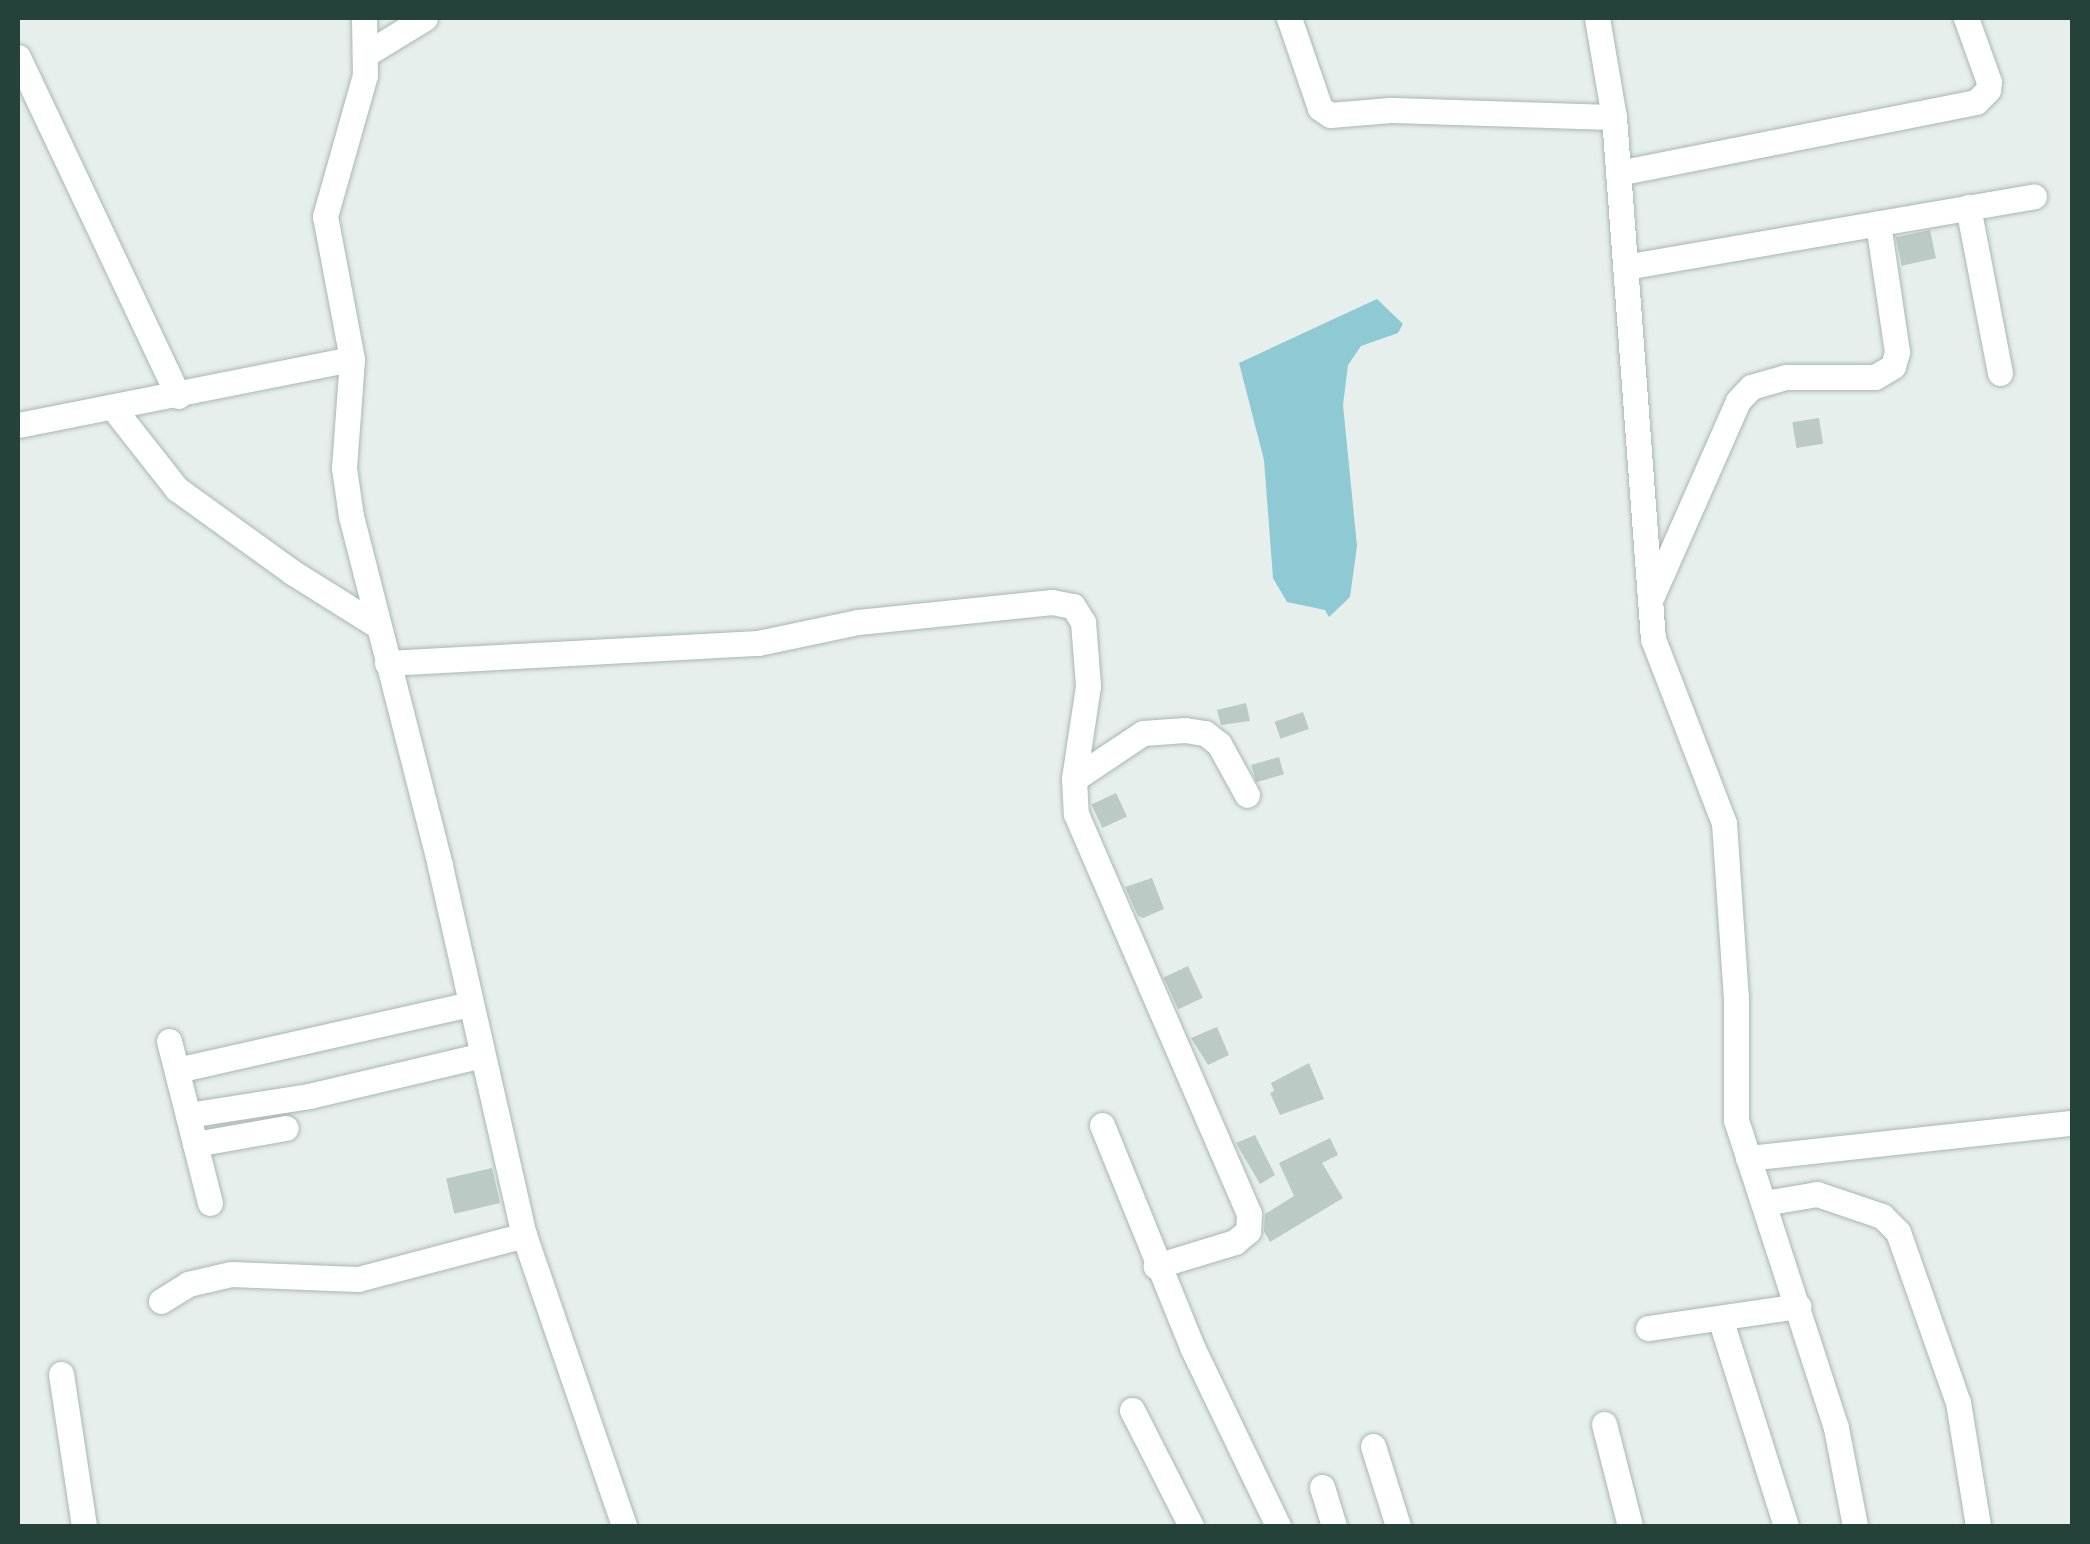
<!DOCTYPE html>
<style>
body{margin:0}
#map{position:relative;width:2090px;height:1544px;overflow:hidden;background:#e6efeb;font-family:"Archivo Narrow",sans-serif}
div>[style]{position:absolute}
.water>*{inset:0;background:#8ec9d4}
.building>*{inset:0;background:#bbcac4;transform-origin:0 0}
.roads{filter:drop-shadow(0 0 2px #a8b8b2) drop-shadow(0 0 2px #a8b8b2)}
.minor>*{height:25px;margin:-12.5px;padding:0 12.5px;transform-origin:12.5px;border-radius:12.5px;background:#fff}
span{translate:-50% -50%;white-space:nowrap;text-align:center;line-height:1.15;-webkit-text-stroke:8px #f7fbf9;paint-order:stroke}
.frame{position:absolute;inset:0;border:20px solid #24423a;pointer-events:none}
</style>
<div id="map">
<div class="water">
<div style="clip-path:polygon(1377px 299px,1403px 324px,1398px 333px,1361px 346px,1348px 365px,1343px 405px,1357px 546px,1350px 597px,1329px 617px,1325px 610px,1287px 602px,1273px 578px,1264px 460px,1239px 363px)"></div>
</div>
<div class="building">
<div style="left:1930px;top:230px;width:29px;height:35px;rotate:78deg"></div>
<div style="left:1819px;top:418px;width:26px;height:27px;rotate:81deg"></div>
<div style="clip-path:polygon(1246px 703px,1250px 721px,1221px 725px,1217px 710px)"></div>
<div style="left:1303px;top:712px;width:18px;height:30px;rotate:71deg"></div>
<div style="left:1279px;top:757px;width:18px;height:29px;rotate:74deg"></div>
<div style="left:1116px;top:793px;width:26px;height:27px;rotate:65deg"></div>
<div style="clip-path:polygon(1152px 878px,1164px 909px,1143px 918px,1138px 916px,1125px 887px)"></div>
<div style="left:1188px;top:966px;width:35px;height:27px;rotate:65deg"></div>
<div style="clip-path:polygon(1217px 1027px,1229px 1055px,1208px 1065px,1191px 1038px)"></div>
<div style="clip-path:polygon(1309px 1063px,1324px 1099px,1280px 1115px,1270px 1093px,1274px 1091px,1271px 1083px)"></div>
<div style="clip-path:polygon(1255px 1135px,1275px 1175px,1260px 1184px,1236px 1143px)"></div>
<div style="clip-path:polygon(1330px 1138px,1338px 1155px,1322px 1163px,1343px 1198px,1270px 1242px,1264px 1231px,1265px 1214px,1294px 1196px,1279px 1163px)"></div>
<div style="left:492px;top:1168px;width:36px;height:47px;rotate:77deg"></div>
</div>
<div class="roads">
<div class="minor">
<div style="left:364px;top:18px;width:57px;rotate:89deg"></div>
<div style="left:365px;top:75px;width:147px;rotate:105.8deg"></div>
<div style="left:325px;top:216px;width:146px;rotate:79.3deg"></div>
<div style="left:352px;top:359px;width:109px;rotate:94.2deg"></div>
<div style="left:344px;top:468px;width:49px;rotate:81.7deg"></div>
<div style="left:351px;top:516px;width:361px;rotate:75.7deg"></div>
<div style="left:440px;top:866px;width:378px;rotate:77.2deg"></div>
<div style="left:524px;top:1235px;width:308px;rotate:71deg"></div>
<div style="left:1289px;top:18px;width:95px;rotate:71deg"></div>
<div style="left:1320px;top:108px;width:12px;rotate:35deg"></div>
<div style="left:1330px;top:115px;width:60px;rotate:-4.8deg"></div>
<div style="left:1390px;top:110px;width:224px;rotate:1.8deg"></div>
<div style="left:1597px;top:18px;width:100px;rotate:80.3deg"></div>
<div style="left:1614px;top:117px;width:523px;rotate:85.73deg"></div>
<div style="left:1653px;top:639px;width:197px;rotate:68.9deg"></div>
<div style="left:1724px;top:823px;width:174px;rotate:86.1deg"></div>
<div style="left:1736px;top:997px;width:123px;rotate:90deg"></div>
<div style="left:1736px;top:1120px;width:324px;rotate:72deg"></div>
<div style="left:1836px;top:1428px;width:100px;rotate:79deg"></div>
<div style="left:366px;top:54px;width:69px;rotate:-31.4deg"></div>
<div style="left:18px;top:57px;width:375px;rotate:64.7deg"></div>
<div style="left:1618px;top:173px;width:365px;rotate:-11.2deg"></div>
<div style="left:1976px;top:102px;width:17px;rotate:-45deg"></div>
<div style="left:1988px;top:90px;width:8px;rotate:-83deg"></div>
<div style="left:1989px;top:82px;width:68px;rotate:-109.8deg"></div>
<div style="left:1968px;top:207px;width:169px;rotate:79.1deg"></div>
<div style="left:1625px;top:267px;width:415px;rotate:-9.8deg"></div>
<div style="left:114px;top:409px;width:102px;rotate:51.8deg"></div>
<div style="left:177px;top:489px;width:142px;rotate:35.8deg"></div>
<div style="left:292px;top:572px;width:102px;rotate:32.1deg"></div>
<div style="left:18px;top:425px;width:340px;rotate:-11.2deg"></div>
<div style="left:1652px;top:596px;width:213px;rotate:-66.2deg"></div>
<div style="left:1738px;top:401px;width:19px;rotate:-47deg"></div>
<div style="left:1751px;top:387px;width:37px;rotate:-16deg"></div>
<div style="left:1787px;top:377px;width:88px"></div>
<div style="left:1875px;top:377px;width:21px;rotate:-31deg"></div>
<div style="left:1893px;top:366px;width:15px;rotate:-74deg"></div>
<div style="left:1897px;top:352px;width:130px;rotate:-98.4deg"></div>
<div style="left:387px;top:663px;width:372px;rotate:-3.1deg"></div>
<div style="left:758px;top:643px;width:102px;rotate:-11.9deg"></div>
<div style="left:858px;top:622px;width:195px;rotate:-5.9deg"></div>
<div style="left:1052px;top:602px;width:21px;rotate:11deg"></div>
<div style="left:1073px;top:606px;width:19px;rotate:58deg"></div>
<div style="left:1083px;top:622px;width:64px;rotate:85.5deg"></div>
<div style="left:1088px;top:686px;width:94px;rotate:98.6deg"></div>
<div style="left:1074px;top:779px;width:35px;rotate:87deg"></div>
<div style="left:1076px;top:814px;width:436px;rotate:66.6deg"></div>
<div style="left:1249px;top:1214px;width:17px;rotate:93deg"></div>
<div style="left:1248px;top:1231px;width:17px;rotate:140deg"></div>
<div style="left:1235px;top:1242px;width:83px;rotate:163.1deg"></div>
<div style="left:1074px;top:779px;width:83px;rotate:-33.7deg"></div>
<div style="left:1143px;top:733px;width:42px;rotate:-4.1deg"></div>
<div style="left:1185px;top:730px;width:20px;rotate:9deg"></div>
<div style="left:1205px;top:733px;width:18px;rotate:38deg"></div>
<div style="left:1219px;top:744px;width:58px;rotate:61.2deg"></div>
<div style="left:169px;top:1041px;width:167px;rotate:75.8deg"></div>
<div style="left:177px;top:1070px;width:301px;rotate:-12.7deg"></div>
<div style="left:188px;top:1115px;width:122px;rotate:-8.9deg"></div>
<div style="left:309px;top:1096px;width:178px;rotate:-13.3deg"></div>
<div style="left:1102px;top:1125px;width:240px;rotate:67.9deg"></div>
<div style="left:1192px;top:1347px;width:199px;rotate:64.3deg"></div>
<div style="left:195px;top:1144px;width:92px;rotate:-10deg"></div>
<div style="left:1748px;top:1158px;width:326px;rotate:-6.2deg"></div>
<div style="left:1764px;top:1203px;width:54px;rotate:-9.6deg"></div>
<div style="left:1817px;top:1194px;width:69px;rotate:18.7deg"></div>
<div style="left:1882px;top:1216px;width:23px;rotate:45deg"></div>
<div style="left:1898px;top:1232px;width:180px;rotate:70.6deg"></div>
<div style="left:1958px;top:1402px;width:126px;rotate:80.8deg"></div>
<div style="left:161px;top:1301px;width:32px;rotate:-32deg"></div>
<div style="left:188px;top:1284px;width:44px;rotate:-13.1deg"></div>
<div style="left:231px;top:1274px;width:127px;rotate:2.3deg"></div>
<div style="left:358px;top:1279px;width:172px;rotate:-14.8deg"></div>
<div style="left:1720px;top:1318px;width:218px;rotate:72.4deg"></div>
<div style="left:1648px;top:1328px;width:152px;rotate:-8.3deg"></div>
<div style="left:61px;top:1374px;width:154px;rotate:81.4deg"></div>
<div style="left:1132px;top:1410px;width:130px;rotate:63deg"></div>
<div style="left:1604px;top:1424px;width:105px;rotate:75.7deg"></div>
<div style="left:1373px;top:1446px;width:84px;rotate:72.6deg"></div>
<div style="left:1322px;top:1487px;width:41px;rotate:72.9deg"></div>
</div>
</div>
<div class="frame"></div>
</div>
